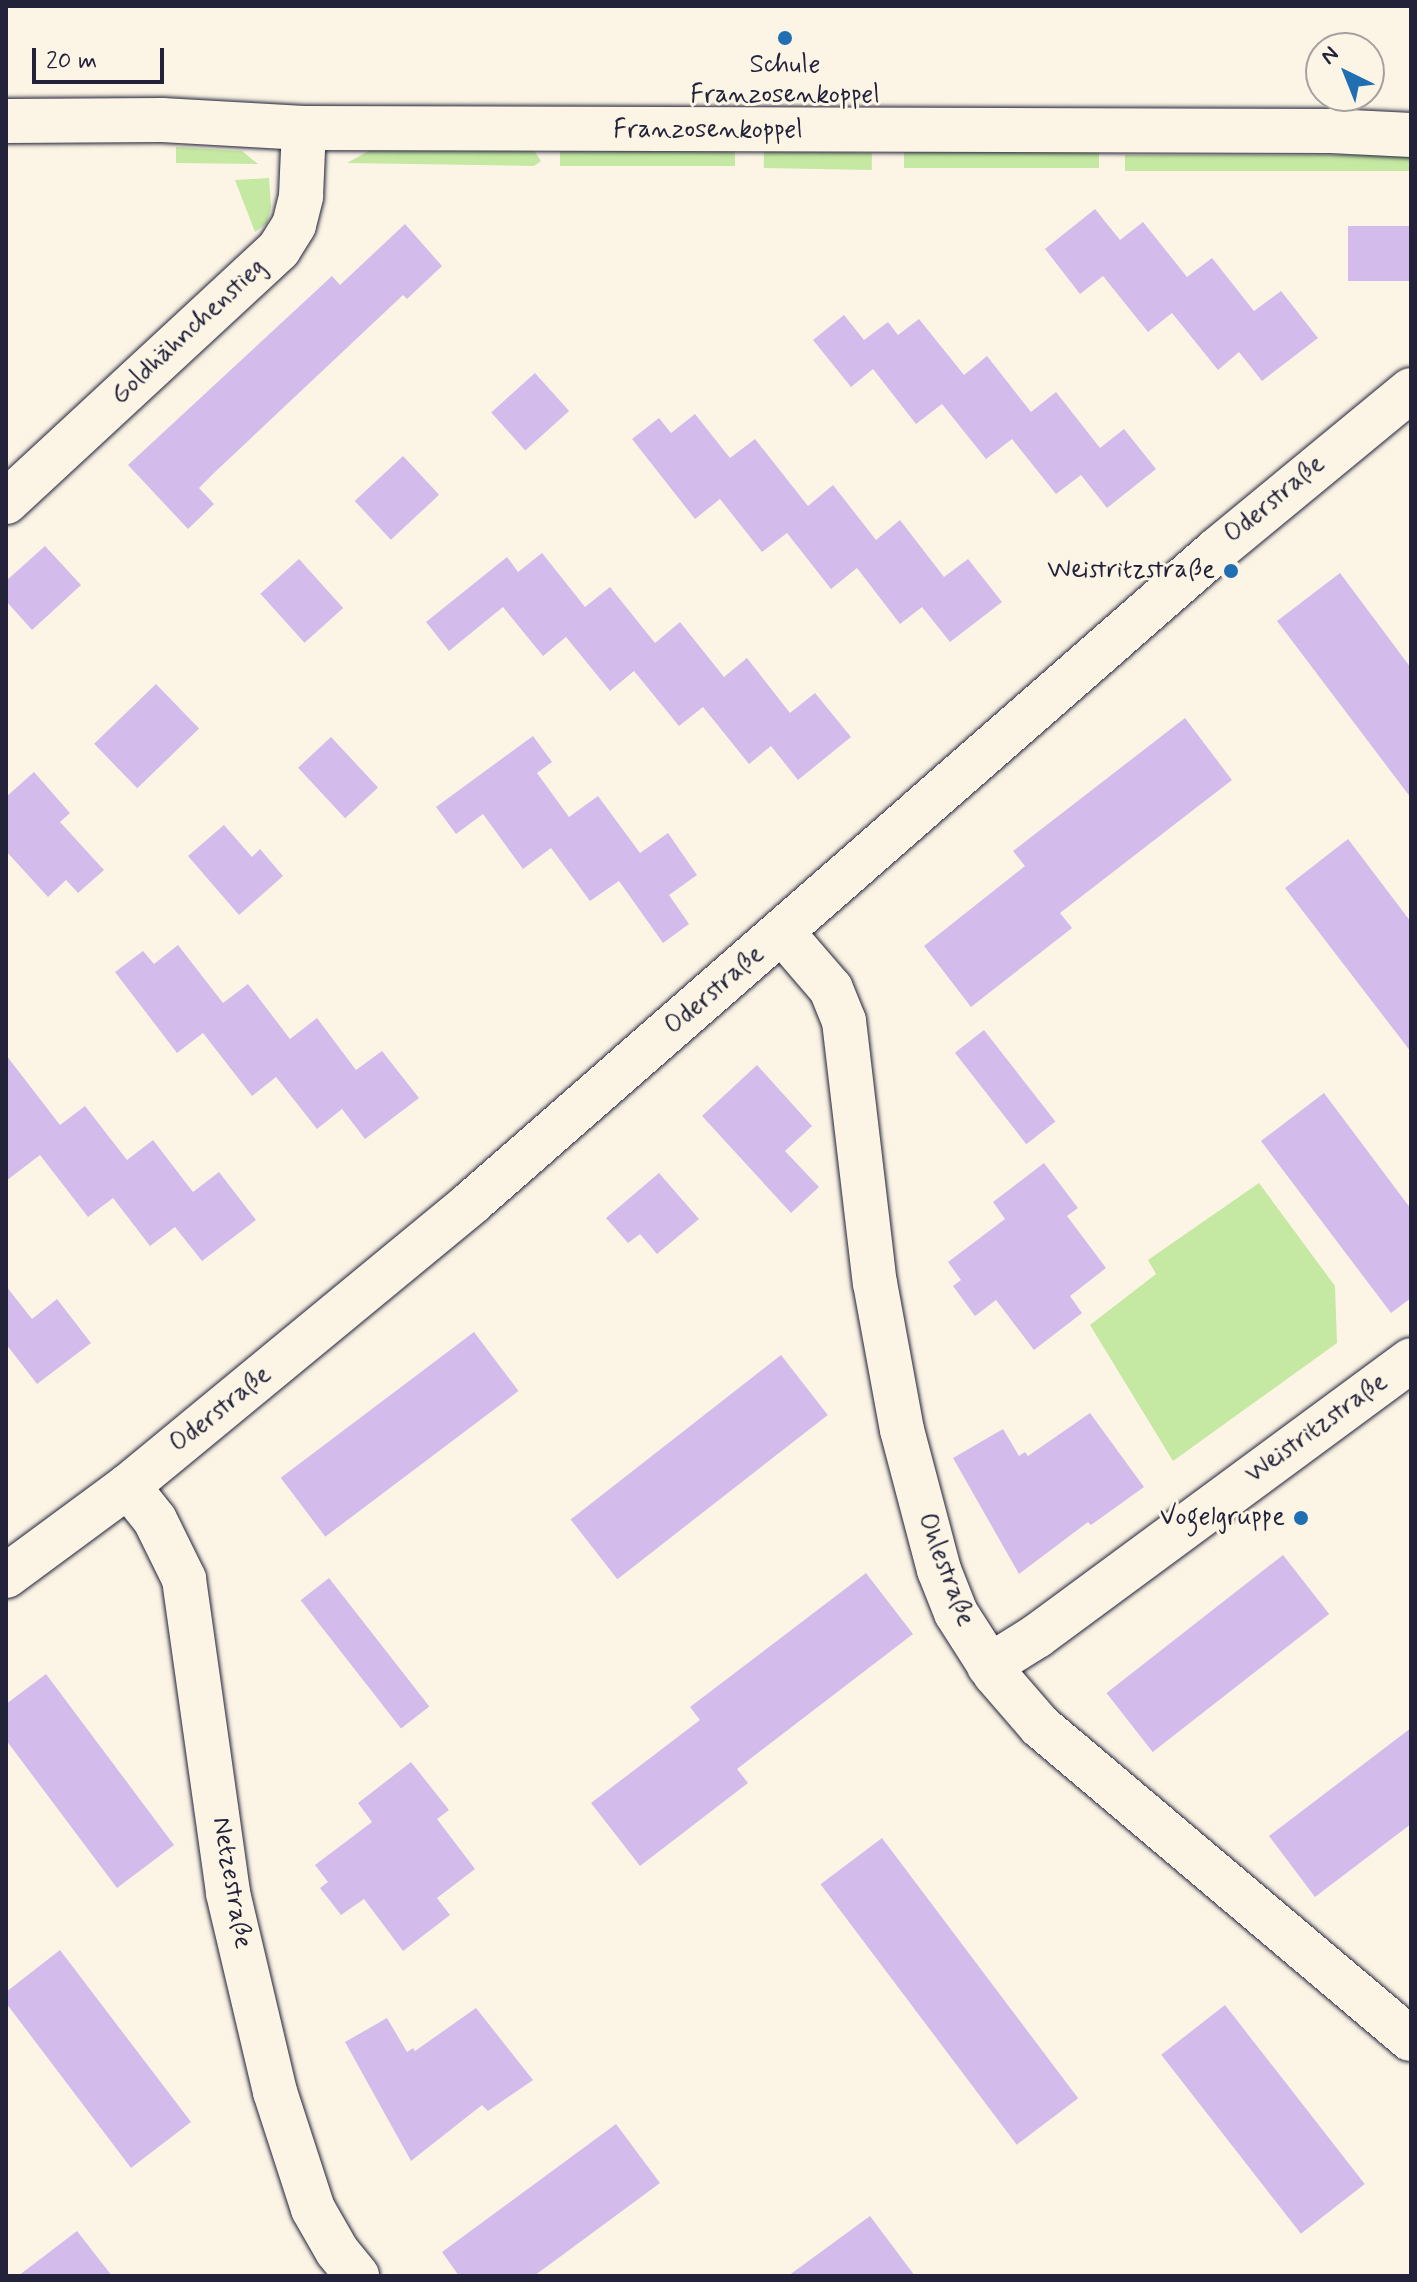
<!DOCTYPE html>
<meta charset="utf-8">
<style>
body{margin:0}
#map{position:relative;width:1417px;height:2282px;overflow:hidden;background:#fcf5e5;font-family:Mynerve,sans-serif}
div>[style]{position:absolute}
.green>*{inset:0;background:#c5e8a2;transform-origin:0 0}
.building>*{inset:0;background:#d3bcec;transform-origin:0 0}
.roads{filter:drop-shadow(0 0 2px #22223b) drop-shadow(0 0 2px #22223b)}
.minor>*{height:44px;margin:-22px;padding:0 22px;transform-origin:22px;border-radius:22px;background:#fcf5e5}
.tertiary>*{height:44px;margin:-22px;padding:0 22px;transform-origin:22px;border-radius:22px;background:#fcf5e5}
.dots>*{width:22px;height:22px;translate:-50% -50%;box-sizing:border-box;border:4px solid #fcf5e5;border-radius:50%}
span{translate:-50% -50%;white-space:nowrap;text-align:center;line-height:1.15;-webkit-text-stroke:6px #fcf5e5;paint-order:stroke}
.poi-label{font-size:26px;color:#22223b}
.right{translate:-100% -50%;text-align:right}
.street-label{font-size:26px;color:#22223b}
.frame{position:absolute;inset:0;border:8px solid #22223b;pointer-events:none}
.north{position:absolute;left:1305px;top:32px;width:80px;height:80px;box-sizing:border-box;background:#fcf5e5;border:2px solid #a5a1a1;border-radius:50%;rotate:317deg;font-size:22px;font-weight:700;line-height:32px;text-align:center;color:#22223b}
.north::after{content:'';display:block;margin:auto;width:28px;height:36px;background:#1f6fb2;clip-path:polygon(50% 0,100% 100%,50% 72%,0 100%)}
.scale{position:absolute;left:32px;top:48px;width:132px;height:36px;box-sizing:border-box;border:4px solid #22223b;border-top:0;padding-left:10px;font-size:24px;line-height:28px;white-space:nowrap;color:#22223b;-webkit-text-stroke:6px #fcf5e5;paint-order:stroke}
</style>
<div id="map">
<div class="green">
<div style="clip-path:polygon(176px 147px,242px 151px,258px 164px,176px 163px)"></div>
<div style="clip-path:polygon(374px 148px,533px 149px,541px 161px,534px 166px,347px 163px)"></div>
<div style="left:560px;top:151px;width:175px;height:15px"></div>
<div style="left:764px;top:151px;width:108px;height:17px;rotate:1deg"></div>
<div style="left:904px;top:152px;width:195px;height:16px"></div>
<div style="left:1125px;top:155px;width:286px;height:16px"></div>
<div style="clip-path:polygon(269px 178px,271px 207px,267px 223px,255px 232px,235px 180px)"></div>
<div style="clip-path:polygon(1259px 1183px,1335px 1286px,1337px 1343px,1173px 1461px,1090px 1325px,1156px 1274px,1148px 1260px)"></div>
</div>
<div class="building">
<div style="clip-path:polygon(1095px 209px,1120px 240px,1143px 222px,1187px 277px,1212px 258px,1254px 311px,1281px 291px,1318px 338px,1262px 381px,1239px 352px,1218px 370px,1172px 313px,1148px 332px,1103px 276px,1080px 294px,1045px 249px)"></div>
<div style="clip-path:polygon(405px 224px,442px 266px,407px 299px,403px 295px,215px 472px,199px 488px,214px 504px,188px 529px,128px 465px,332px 276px,340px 285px)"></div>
<div style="left:1348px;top:226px;width:63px;height:55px"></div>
<div style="clip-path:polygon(844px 315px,864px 340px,888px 322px,898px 335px,919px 319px,964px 375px,987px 356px,1031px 412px,1056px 392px,1100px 448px,1124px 429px,1156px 469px,1107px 508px,1081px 475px,1056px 494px,1012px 439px,986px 459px,942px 404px,916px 424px,873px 369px,851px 387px,813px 340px)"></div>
<div style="left:535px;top:373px;width:51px;height:59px;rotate:48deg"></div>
<div style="clip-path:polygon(695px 414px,730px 458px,755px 439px,808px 506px,833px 485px,876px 540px,900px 520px,944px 577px,968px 559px,1002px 602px,950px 642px,922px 607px,900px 624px,857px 568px,831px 589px,787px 533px,762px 552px,720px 499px,695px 519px,632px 439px,659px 418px,671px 433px)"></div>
<div style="left:403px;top:456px;width:53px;height:66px;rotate:47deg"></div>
<div style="clip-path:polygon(45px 546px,81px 585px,32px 630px,6px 601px,6px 581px)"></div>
<div style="clip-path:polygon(542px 553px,585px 607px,610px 587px,655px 643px,680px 622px,724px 677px,747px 658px,790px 713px,815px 693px,851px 737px,798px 780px,771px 746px,749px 764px,703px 707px,679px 726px,634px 671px,610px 691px,566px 637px,543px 656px,503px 607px,449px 651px,426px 622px,507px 557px,518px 572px)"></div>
<div style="left:299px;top:559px;width:66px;height:52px;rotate:48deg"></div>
<div style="clip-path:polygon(1340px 573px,1411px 668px,1411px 798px,1277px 621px)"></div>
<div style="left:156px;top:684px;width:62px;height:86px;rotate:46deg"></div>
<div style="clip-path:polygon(1185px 718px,1232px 780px,1060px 913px,1072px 928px,971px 1007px,924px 946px,1025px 866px,1013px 851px)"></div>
<div style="clip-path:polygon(533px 736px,552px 762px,537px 773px,569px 817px,598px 796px,640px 853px,668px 833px,697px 875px,669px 895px,689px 924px,663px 943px,619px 881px,590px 901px,551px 848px,523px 869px,483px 814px,456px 834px,436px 807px)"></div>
<div style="left:331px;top:737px;width:69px;height:45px;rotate:47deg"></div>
<div style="clip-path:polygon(34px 772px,70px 813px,60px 822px,104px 870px,78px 893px,66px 880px,48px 897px,6px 851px,6px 797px)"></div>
<div style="clip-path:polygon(224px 825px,252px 857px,260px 849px,283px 876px,239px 915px,188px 856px)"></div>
<div style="clip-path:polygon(1348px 839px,1411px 922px,1411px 1052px,1285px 888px)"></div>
<div style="clip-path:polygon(178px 945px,223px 1003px,248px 984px,290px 1039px,317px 1018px,356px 1070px,382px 1051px,419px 1098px,365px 1139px,342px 1109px,317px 1129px,276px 1077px,252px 1096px,203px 1033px,177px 1053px,115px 972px,143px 951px,154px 964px)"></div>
<div style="left:984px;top:1030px;width:116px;height:37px;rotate:52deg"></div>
<div style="clip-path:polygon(6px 1055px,60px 1125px,85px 1106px,127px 1160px,153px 1140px,193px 1192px,219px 1172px,256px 1220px,202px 1261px,175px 1227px,150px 1246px,113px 1198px,88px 1217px,40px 1155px,6px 1181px)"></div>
<div style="clip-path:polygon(757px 1065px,812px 1126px,785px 1151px,819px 1187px,791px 1213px,702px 1116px)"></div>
<div style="clip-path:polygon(1324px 1093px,1411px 1209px,1411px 1298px,1391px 1313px,1261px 1141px)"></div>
<div style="clip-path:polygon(1044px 1163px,1078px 1208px,1067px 1216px,1106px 1268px,1070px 1296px,1082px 1313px,1034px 1350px,996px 1300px,975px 1316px,953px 1286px,961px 1280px,948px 1262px,1005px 1219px,993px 1202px)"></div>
<div style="clip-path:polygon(659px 1173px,699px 1219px,657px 1254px,640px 1234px,628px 1243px,606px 1218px)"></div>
<div style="clip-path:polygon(6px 1286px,32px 1319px,57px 1299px,91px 1343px,37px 1384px,6px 1344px)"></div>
<div style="left:474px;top:1332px;width:74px;height:242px;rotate:53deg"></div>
<div style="left:781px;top:1355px;width:76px;height:267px;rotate:52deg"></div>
<div style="clip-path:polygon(1090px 1413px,1144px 1487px,1091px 1525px,1088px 1522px,1019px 1574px,953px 1458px,1003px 1429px,1019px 1456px,1025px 1452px,1028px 1456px)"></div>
<div style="left:1283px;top:1555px;width:75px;height:224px;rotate:52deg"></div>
<div style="clip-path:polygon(866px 1573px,913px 1634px,737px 1769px,748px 1783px,640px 1866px,591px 1803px,700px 1720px,690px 1707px)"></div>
<div style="left:329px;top:1578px;width:163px;height:36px;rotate:52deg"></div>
<div style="clip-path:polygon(46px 1674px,174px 1845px,117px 1888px,6px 1740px,6px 1704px)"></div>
<div style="clip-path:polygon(1411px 1728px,1411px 1824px,1315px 1897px,1269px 1836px)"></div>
<div style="clip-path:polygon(411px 1762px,449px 1810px,437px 1819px,475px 1869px,437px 1898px,450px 1915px,403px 1951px,364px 1899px,341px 1915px,320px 1888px,328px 1882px,315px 1865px,372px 1822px,358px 1803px)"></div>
<div style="left:882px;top:1838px;width:326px;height:77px;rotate:53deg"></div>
<div style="clip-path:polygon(60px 1950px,191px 2122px,131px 2168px,6px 2003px,6px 1992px)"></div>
<div style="left:1225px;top:2005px;width:227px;height:81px;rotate:52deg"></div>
<div style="clip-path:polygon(476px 2008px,533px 2080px,488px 2111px,482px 2105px,411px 2161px,345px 2042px,387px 2018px,407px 2052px,413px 2048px,415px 2051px)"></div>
<div style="clip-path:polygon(616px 2124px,660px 2183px,534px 2276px,459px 2276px,442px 2252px)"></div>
<div style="clip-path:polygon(870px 2216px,915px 2276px,788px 2276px)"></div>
<div style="clip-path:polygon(77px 2231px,112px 2276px,18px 2276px)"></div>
</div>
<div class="roads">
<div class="minor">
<div style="left:6px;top:121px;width:156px;rotate:-0.4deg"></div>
<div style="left:162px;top:120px;width:142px;rotate:3.2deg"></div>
<div style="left:304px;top:128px;width:1027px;rotate:0.17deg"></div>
<div style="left:1331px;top:131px;width:80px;rotate:2.9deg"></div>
<div style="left:6px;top:502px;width:372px;rotate:-42.8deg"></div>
<div style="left:279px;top:249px;width:28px;rotate:-58deg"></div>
<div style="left:294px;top:225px;width:30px;rotate:-76deg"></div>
<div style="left:301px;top:196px;width:68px;rotate:-87.5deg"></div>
<div style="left:782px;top:932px;width:75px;rotate:49.3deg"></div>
<div style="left:831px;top:989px;width:35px;rotate:68deg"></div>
<div style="left:844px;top:1021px;width:264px;rotate:83.3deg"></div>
<div style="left:875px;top:1283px;width:149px;rotate:79.6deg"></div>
<div style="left:902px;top:1430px;width:145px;rotate:75.2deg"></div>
<div style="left:939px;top:1570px;width:46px;rotate:68.4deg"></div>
<div style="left:956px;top:1613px;width:72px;rotate:57.4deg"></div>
<div style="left:995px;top:1674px;width:69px;rotate:49.1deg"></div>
<div style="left:1040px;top:1726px;width:485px;rotate:40.2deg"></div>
<div style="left:128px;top:1486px;width:43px;rotate:51.5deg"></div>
<div style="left:155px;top:1520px;width:66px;rotate:63.8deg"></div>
<div style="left:184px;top:1579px;width:317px;rotate:82deg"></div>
<div style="left:228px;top:1893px;width:204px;rotate:76.7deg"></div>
<div style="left:275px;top:2092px;width:123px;rotate:72deg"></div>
<div style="left:313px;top:2209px;width:48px;rotate:60.3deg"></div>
<div style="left:337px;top:2251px;width:32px;rotate:51deg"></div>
<div style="left:989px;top:1666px;width:57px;rotate:-32deg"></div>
<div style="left:1037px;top:1636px;width:465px;rotate:-36.4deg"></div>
</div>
<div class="tertiary">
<div style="left:6px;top:1576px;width:152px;rotate:-36.4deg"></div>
<div style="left:128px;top:1486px;width:445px;rotate:-39.5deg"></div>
<div style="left:471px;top:1203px;width:993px;rotate:-41.2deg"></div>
<div style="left:1218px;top:549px;width:250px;rotate:-39.5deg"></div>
</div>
</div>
<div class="dots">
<div style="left:785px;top:38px;background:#1f6fb2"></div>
<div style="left:1231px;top:571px;background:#1f6fb2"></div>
<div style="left:1301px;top:1518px;background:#1f6fb2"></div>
</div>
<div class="poi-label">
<span style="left:785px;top:81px">Schule<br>Franzosenkoppel</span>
<span class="right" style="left:1215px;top:571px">Weistritzstraße</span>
<span class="right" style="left:1285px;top:1518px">Vogelgruppe</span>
</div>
<div class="street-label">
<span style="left:708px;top:131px">Franzosenkoppel</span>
<span style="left:189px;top:332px;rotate:-43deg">Goldhähnchenstieg</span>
<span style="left:1275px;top:500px;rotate:-40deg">Oderstraße</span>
<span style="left:715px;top:991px;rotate:-41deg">Oderstraße</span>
<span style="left:221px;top:1410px;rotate:-39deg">Oderstraße</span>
<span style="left:1317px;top:1429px;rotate:-36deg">Weistritzstraße</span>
<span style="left:945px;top:1570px;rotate:69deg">Ohlestraße</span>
<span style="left:231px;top:1883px;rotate:80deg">Netzestraße</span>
</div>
<div class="frame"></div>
<div class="north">N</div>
<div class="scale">20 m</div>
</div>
